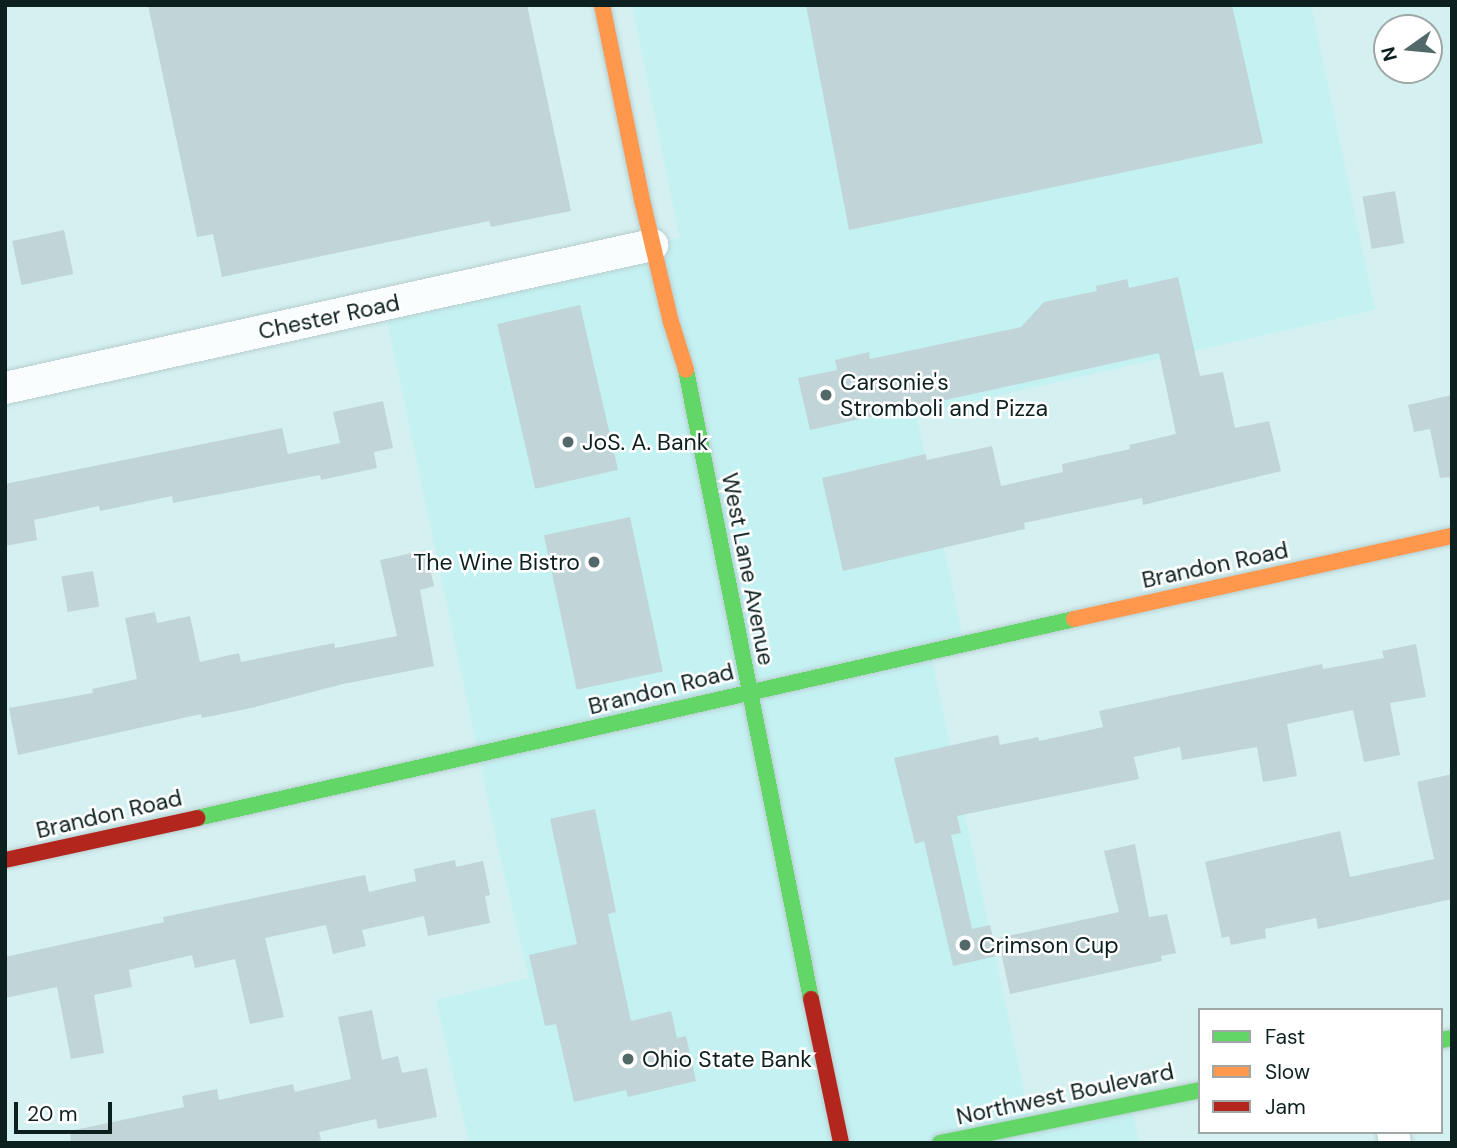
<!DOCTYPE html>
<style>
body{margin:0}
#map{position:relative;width:1457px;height:1148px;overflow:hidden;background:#d5f0f1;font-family:"DM Sans",sans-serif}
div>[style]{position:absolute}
.built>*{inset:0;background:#c4f1f2}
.building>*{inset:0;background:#c1d4d8;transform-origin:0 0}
.roads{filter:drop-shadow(0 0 2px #b8cdce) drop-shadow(0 0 2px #b8cdce)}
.street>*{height:32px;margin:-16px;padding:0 16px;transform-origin:16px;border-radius:16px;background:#f9fdfd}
.fast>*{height:16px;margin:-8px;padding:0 8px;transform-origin:8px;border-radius:8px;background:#63d668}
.slow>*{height:16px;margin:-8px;padding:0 8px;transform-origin:8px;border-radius:8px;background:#ff974d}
.jam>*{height:16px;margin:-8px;padding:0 8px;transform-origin:8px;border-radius:8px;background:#b3261e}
.dots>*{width:19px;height:19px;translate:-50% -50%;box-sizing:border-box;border:4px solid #fff;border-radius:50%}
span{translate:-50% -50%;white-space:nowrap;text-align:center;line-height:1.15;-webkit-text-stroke:5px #fff;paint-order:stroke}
.street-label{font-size:23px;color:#0d2020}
.poi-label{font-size:23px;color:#0d2020}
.left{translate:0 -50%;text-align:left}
.right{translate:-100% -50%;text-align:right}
.frame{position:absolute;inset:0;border:7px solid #0d2020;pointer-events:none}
.legend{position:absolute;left:1198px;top:1008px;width:245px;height:126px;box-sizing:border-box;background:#fff;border:2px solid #9ea6a6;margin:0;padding:9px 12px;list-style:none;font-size:21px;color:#0d2020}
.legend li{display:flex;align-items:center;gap:14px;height:35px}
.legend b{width:35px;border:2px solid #9ea6a6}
.north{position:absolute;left:1373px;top:14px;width:70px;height:70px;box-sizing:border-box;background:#fff;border:2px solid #9ea6a6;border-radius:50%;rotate:255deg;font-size:19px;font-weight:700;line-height:28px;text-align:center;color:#0d2020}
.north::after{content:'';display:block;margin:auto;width:24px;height:32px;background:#536969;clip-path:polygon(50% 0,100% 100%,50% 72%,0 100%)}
.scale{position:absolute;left:14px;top:1102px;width:98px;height:32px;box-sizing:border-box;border:4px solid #0d2020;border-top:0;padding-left:9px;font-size:21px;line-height:24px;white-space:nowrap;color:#0d2020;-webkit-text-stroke:5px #fff;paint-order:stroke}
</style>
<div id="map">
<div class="built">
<div style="clip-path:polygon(632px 5px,1311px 5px,1375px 310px,916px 414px,964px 643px,930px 651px,1031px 1124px,1131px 1104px,1139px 1143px,469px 1143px,436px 1000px,529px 978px,499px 852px,384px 305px,680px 238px)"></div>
</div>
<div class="building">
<div style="clip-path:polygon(148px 5px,527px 5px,571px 211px,491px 227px,489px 221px,222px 277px,213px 234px,197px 237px)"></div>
<div style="clip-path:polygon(806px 5px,1232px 5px,1263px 143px,849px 230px)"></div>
<div style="left:1395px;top:191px;width:53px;height:33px;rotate:80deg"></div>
<div style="left:64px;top:230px;width:45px;height:53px;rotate:78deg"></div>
<div style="clip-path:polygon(1178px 277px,1200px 376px,1223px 372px,1235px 428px,1269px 421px,1281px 471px,1143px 505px,1142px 498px,1024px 523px,1025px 529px,843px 571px,822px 478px,926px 454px,927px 460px,992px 446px,1001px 486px,1063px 472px,1062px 464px,1130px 449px,1129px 445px,1176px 434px,1159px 353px,810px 430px,798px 378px,837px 370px,835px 360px,869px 352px,870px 359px,1021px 327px,1044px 302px,1097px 291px,1096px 286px,1127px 279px,1129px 288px)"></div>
<div style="left:580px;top:305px;width:169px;height:85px;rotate:77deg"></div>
<div style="clip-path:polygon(1452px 395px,1452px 477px,1440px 478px,1430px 429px,1414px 432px,1408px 405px)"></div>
<div style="clip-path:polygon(383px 401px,393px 448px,374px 452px,377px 468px,321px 480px,320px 475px,173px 503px,172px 496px,100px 511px,99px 506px,34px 520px,37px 540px,5px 546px,5px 484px,282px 428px,288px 454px,340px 443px,333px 412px)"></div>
<div style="left:630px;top:517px;width:158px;height:88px;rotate:78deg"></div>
<div style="clip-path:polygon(426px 550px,434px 586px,420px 590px,434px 666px,343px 684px,251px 708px,202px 718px,201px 714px,18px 755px,9px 708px,93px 693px,92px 689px,137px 679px,125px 618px,155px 612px,157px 623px,190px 616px,200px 662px,239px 653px,241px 662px,334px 643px,335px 648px,397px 636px,380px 560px)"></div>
<div style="left:93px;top:571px;width:36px;height:32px;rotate:80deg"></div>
<div style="clip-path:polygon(1416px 644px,1426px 697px,1390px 703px,1400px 755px,1364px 762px,1353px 710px,1287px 724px,1297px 776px,1263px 782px,1257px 747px,1182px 760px,1180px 747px,1134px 757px,1139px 779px,957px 816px,961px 833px,951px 835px,972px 929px,990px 925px,997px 956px,953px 966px,924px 841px,915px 844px,894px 758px,998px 735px,1000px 745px,1038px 737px,1039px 741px,1103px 727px,1099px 711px,1322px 664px,1323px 669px,1384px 658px,1382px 651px)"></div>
<div style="clip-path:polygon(1452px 774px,1452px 899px,1318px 929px,1316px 918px,1265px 929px,1266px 938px,1231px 945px,1229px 936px,1222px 938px,1205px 862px,1340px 831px,1350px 877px,1434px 859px,1417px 782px)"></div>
<div style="clip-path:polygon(595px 809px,616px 912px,608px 914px,631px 1021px,671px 1011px,677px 1038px,686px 1036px,696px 1081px,628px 1097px,626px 1090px,574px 1102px,556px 1024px,545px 1026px,529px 955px,577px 944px,550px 819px)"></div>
<div style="clip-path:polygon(1135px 844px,1149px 917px,1167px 914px,1176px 953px,1161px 956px,1162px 961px,1010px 994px,998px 938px,1119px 912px,1104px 851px)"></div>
<div style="clip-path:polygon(455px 860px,456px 867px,483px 861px,490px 895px,485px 896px,490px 923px,428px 936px,424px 916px,362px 930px,366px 946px,333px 954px,326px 925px,265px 938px,284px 1017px,250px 1024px,235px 959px,195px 968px,192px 955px,129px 970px,132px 987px,94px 995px,104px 1053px,71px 1059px,57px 987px,5px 998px,5px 957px,164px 922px,163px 917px,365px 875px,369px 892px,416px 881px,414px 869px)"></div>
<div style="clip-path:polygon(372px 1010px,382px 1060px,398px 1056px,402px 1073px,427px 1068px,437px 1117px,378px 1129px,376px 1119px,319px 1132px,321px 1140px,308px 1143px,71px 1143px,70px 1131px,184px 1107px,182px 1096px,217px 1089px,219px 1100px,293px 1084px,295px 1092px,351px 1079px,338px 1017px)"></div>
</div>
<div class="roads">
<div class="street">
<div style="left:5px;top:388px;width:663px;rotate:-12.46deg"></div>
<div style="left:1393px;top:1132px;width:11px;rotate:80deg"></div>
</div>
<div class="fast">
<div style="left:686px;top:370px;width:641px;rotate:78.76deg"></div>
<div style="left:197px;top:818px;width:899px;rotate:-12.78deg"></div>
<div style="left:1441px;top:1040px;width:11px;rotate:-10deg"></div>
<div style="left:940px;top:1143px;width:265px;rotate:-11.5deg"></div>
</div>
<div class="slow">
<div style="left:602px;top:5px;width:203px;rotate:78.4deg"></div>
<div style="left:643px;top:204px;width:121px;rotate:76.7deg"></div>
<div style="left:671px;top:322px;width:50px;rotate:72.6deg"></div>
<div style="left:1074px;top:619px;width:387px;rotate:-12.4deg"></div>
</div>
<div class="jam">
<div style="left:5px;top:860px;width:197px;rotate:-12.3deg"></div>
<div style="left:811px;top:999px;width:147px;rotate:78.2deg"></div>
</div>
</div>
<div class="dots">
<div style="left:826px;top:395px;background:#536969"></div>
<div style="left:568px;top:442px;background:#536969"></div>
<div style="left:594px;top:562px;background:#536969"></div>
<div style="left:965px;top:945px;background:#536969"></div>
<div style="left:628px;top:1059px;background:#536969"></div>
</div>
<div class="street-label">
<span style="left:329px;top:317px;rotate:-12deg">Chester Road</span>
<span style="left:1215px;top:565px;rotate:-12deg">Brandon Road</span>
<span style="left:748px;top:569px;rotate:79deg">West Lane Avenue</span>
<span style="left:661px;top:689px;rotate:-14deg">Brandon Road</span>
<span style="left:109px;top:814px;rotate:-13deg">Brandon Road</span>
<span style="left:1065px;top:1094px;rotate:-12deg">Northwest Boulevard</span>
</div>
<div class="poi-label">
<span class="left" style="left:840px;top:395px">Carsonie's<br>Stromboli and Pizza</span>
<span class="left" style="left:582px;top:442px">JoS. A. Bank</span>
<span class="right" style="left:580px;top:562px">The Wine Bistro</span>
<span class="left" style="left:979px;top:945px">Crimson Cup</span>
<span class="left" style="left:642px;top:1059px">Ohio State Bank</span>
</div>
<div class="frame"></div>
<ul class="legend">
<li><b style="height:9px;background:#63d668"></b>Fast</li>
<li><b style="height:9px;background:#ff974d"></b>Slow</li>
<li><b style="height:9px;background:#b3261e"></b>Jam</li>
</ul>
<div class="north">N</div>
<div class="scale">20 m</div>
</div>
